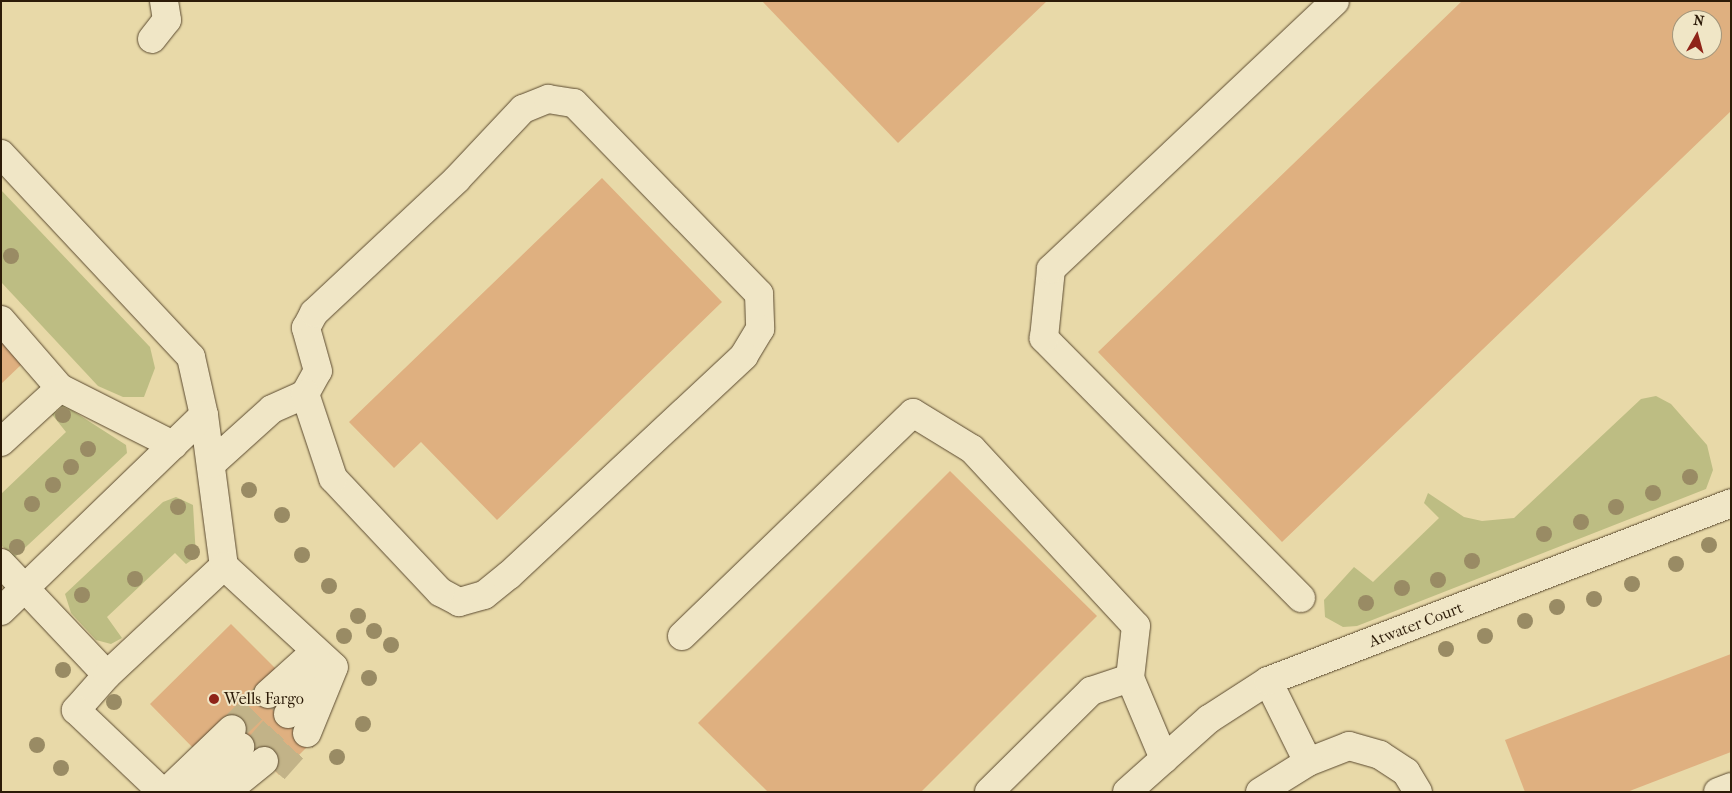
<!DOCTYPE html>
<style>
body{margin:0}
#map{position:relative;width:1732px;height:793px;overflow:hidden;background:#e8d9a8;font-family:"IM FELL French Canon",serif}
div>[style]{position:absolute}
.green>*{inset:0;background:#bdbd83}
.building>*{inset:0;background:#dfb080}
.minor-tunnel>*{height:28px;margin-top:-14px;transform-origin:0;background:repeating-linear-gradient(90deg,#c2b388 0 28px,transparent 0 42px)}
.roads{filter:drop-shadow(0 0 1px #5b4a30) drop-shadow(0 0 1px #5b4a30)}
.minor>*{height:28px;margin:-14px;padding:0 14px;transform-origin:14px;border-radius:14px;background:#f0e6c6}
.trees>*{width:16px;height:16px;margin:-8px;border-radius:50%;background:#998b64}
.dots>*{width:14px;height:14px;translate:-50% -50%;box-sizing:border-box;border:2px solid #f0e6c6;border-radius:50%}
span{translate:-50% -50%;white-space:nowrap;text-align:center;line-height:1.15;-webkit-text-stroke:4px #f0e6c6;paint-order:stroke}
.street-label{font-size:16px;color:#2c1b08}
.poi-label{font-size:16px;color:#2c1b08}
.left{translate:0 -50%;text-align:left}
.frame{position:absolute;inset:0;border:2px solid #2c1b08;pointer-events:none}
.north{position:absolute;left:1672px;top:10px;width:50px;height:50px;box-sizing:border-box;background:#f0e6c6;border:1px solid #a2957a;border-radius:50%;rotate:7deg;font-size:14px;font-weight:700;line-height:20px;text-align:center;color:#2c1b08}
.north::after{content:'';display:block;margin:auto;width:18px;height:22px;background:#8f2418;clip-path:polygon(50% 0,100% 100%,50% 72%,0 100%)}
</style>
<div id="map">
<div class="green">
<div style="clip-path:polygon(1px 190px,150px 347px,155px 368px,144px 397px,123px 397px,98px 386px,1px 282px)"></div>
<div style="clip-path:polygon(1656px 396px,1671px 404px,1707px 445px,1713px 470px,1706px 489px,1357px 626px,1343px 627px,1325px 617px,1324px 600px,1354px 567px,1373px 582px,1439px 518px,1424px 503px,1428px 493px,1464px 517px,1482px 521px,1514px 518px,1641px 399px)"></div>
<div style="clip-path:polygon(62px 404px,126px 445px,127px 453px,14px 558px,1px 545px,1px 494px,66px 432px,50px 412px)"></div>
<div style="clip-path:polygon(176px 497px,193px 505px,196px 557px,186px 564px,175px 553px,107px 617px,122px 638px,111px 644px,96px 640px,71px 613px,65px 594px,163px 502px)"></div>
</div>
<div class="building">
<div style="clip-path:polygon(762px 1px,1047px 1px,898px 143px)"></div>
<div style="clip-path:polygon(evenodd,1462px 1px,1731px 1px,1731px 111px,1282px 542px,1098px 352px,1462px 1px,1682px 20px,1712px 20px,1712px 50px,1682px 50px,1682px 20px)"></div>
<div style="clip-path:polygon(602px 178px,722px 302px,497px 520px,421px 442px,394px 468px,349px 422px)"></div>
<div style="clip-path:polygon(1px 340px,23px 363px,1px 384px)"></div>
<div style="clip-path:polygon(950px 471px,1097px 616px,921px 792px,768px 792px,698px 723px)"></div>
<div style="clip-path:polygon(231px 624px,278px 671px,261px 687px,314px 740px,279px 775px,227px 723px,197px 752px,150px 704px)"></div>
<div style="clip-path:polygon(1731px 654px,1731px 752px,1627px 792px,1525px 792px,1505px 740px)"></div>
</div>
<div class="minor-tunnel">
<div style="left:232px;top:729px;width:50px;rotate:-44.2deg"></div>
<div style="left:255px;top:751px;width:50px;rotate:-48.3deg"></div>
<div style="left:274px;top:770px;width:50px;rotate:-48.3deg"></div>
</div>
<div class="roads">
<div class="minor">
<div style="left:152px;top:39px;width:24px;rotate:-52deg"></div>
<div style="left:167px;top:20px;width:19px;rotate:-99deg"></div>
<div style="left:1px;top:154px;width:278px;rotate:46.9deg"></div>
<div style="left:191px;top:357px;width:59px;rotate:77.4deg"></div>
<div style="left:204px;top:415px;width:152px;rotate:82.5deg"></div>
<div style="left:1px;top:320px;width:90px;rotate:49.1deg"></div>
<div style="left:1px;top:442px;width:80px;rotate:-42.5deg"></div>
<div style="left:60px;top:388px;width:127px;rotate:26.8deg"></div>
<div style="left:211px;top:464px;width:82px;rotate:-42deg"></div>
<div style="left:272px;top:409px;width:36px;rotate:-24deg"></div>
<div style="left:305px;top:394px;width:26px;rotate:-61deg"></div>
<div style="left:318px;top:371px;width:45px;rotate:-105.6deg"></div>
<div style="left:306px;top:328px;width:17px;rotate:-62deg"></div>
<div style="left:314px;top:313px;width:195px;rotate:-43.1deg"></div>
<div style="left:456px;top:180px;width:98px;rotate:-46.7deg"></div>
<div style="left:523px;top:109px;width:27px;rotate:-22deg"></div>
<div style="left:548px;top:99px;width:26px;rotate:9deg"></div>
<div style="left:574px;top:103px;width:266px;rotate:45.9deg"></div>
<div style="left:759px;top:294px;width:35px;rotate:88deg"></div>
<div style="left:760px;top:329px;width:31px;rotate:121deg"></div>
<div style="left:744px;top:356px;width:321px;rotate:137deg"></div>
<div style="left:509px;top:575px;width:32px;rotate:141deg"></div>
<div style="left:484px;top:595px;width:26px;rotate:164deg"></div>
<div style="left:459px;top:602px;width:21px;rotate:-152deg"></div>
<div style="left:440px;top:592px;width:156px;rotate:-133.2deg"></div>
<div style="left:333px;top:478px;width:89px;rotate:-108.4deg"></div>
<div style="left:1px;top:563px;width:154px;rotate:46.6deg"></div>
<div style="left:107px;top:675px;width:47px;rotate:131.5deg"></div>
<div style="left:76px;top:710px;width:119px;rotate:43.6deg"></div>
<div style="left:1301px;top:598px;width:366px;rotate:-134.7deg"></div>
<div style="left:1044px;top:338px;width:69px;rotate:-84.2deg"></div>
<div style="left:1051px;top:269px;width:390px;rotate:-43.3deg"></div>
<div style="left:1px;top:611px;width:282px;rotate:-44deg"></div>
<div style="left:682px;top:636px;width:321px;rotate:-44deg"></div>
<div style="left:913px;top:413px;width:69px;rotate:31.4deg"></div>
<div style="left:972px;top:449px;width:241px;rotate:47.2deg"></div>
<div style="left:1136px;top:626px;width:52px;rotate:96.6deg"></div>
<div style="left:1130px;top:678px;width:88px;rotate:67.2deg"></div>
<div style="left:107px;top:675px;width:160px;rotate:-43deg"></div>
<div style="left:224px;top:566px;width:149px;rotate:42.6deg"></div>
<div style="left:1268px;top:681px;width:90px;rotate:63.7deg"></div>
<div style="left:1308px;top:762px;width:44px;rotate:-21.3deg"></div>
<div style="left:1349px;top:746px;width:32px;rotate:16deg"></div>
<div style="left:1380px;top:755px;width:31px;rotate:33deg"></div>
<div style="left:1406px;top:772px;width:23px;rotate:59deg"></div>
<div style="left:268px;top:694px;width:64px;rotate:-41.9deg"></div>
<div style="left:288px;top:714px;width:52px;rotate:-45.8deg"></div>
<div style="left:307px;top:733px;width:71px;rotate:-67.8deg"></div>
<div style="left:166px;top:792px;width:91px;rotate:-43.7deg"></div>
<div style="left:195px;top:792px;width:64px;rotate:-45deg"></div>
<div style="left:226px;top:792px;width:49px;rotate:-39.2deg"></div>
<div style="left:989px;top:792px;width:144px;rotate:-44.7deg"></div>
<div style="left:1091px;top:691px;width:41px;rotate:-18.4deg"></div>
<div style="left:1127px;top:792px;width:110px;rotate:-41.7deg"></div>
<div style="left:1209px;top:719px;width:70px;rotate:-32.8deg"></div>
<div style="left:1268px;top:681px;width:496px;rotate:-21deg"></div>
<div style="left:1260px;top:792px;width:57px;rotate:-32deg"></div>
<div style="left:1718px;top:792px;width:14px;rotate:-21deg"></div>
</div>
</div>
<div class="trees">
<div style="left:11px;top:256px"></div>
<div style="left:63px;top:415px"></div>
<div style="left:88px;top:449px"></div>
<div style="left:71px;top:467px"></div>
<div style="left:1690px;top:477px"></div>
<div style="left:53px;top:485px"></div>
<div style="left:249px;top:490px"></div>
<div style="left:1653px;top:493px"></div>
<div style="left:32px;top:504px"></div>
<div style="left:178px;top:507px"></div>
<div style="left:1616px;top:507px"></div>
<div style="left:282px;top:515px"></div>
<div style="left:1581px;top:522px"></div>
<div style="left:1544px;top:534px"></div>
<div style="left:1709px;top:545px"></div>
<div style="left:17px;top:547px"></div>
<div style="left:192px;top:552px"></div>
<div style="left:302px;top:555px"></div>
<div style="left:1472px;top:561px"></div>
<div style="left:1676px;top:564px"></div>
<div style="left:135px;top:579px"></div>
<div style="left:1438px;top:580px"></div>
<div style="left:1632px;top:584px"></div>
<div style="left:329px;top:586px"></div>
<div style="left:1402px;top:588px"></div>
<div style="left:82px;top:595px"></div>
<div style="left:1594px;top:599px"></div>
<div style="left:1366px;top:603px"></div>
<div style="left:1557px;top:607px"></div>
<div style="left:358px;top:616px"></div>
<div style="left:1525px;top:621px"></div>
<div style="left:374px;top:631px"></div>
<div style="left:344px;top:636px"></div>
<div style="left:1485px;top:636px"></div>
<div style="left:391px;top:645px"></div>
<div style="left:1446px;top:649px"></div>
<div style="left:63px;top:670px"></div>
<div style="left:369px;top:678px"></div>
<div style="left:114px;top:702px"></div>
<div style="left:363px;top:724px"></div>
<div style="left:37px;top:745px"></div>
<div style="left:337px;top:757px"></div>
<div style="left:61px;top:768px"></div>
</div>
<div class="dots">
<div style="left:214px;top:699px;background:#8f2418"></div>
</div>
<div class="street-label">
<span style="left:1416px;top:625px;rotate:-21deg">Atwater Court</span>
</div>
<div class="poi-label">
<span class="left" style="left:224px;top:699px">Wells Fargo</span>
</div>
<div class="frame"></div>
<div class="north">N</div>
</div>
